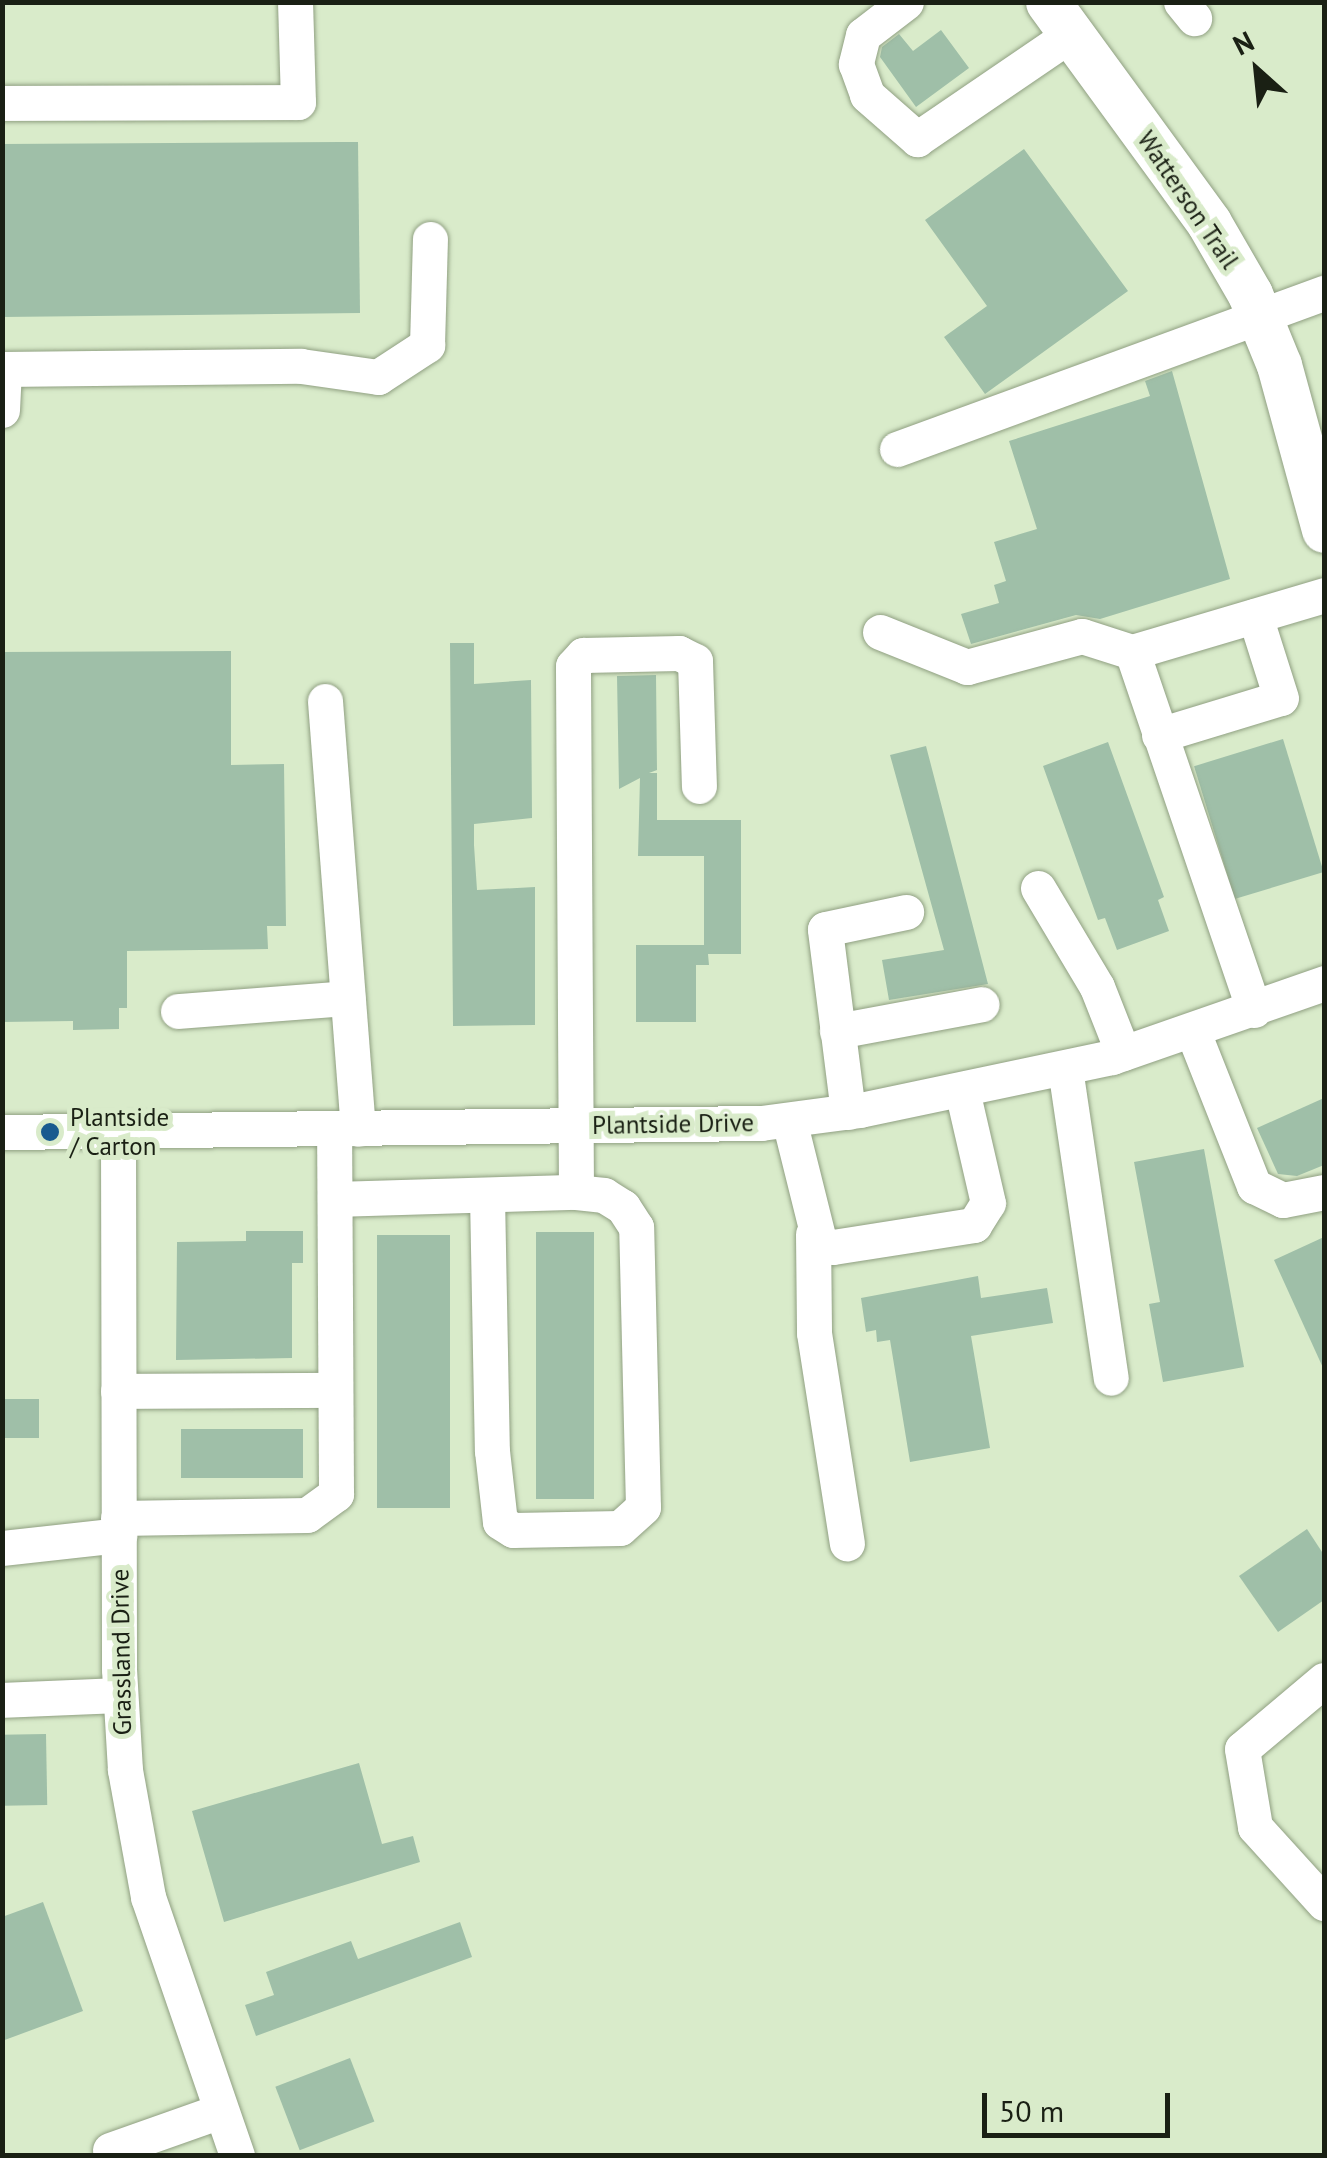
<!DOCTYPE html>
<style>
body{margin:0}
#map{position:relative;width:1327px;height:2158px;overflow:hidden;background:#d9ebca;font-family:"PT Sans",sans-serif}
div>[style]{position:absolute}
.building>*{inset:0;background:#9fbfa8;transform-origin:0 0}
.roads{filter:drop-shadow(0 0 2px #90a082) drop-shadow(0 0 2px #90a082)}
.minor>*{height:35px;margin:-17.5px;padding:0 17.5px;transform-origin:17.5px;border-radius:17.5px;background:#fff}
.major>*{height:45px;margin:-22.5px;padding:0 22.5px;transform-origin:22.5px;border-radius:22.5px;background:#fff}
.dots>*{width:28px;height:28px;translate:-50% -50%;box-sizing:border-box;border:5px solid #d9ebca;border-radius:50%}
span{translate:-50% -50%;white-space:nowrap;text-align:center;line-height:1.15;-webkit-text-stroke:10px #d9ebca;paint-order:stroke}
.street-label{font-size:25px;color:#1a2014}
.poi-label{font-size:25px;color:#1a2014}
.left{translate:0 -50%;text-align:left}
.frame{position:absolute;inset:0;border:5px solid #1a2014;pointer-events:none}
.north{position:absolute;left:1207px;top:20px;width:100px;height:100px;-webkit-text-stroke:8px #d9ebca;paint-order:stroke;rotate:333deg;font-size:28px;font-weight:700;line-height:40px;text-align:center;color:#1a2014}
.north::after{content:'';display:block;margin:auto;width:35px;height:45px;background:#1a2014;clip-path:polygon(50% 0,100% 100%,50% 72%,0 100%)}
.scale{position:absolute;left:982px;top:2093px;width:188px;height:45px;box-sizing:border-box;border:5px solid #1a2014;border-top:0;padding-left:12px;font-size:30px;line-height:35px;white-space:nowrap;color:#1a2014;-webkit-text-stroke:8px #d9ebca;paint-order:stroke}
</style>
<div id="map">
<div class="building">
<div style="clip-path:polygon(941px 30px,969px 68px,916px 107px,880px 57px,882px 47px,899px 34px,913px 51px)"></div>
<div style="clip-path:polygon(341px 142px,358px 142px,360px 313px,2px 317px,2px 144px)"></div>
<div style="clip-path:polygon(1024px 149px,1128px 291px,985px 394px,944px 337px,987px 306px,925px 220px)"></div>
<div style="clip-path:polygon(1172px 371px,1230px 579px,1100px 619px,1076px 615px,971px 644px,961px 614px,999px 603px,994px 585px,1006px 581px,994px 542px,1037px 529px,1009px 441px,1150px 396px,1145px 381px)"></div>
<div style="clip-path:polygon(450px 643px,474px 643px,474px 684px,531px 680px,532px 818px,474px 824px,474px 845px,477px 890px,535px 887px,535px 1025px,453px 1026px)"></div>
<div style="clip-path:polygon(231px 651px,231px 765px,284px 764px,286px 926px,267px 926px,268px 949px,127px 951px,127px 1008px,119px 1008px,119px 1029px,73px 1030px,73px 1021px,2px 1022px,2px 652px)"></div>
<div style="clip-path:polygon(656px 675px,657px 770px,649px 773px,657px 773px,657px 820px,741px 820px,741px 954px,708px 954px,709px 965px,696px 965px,696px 1022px,636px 1022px,636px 945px,704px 945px,704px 856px,638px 856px,640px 778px,619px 789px,617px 676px)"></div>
<div style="left:1283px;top:739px;width:139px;height:93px;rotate:73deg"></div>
<div style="clip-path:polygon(1108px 742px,1164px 897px,1158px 900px,1169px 931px,1117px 950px,1105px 918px,1098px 920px,1043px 766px)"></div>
<div style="clip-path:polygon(926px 746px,988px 984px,889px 1000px,882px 960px,944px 950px,890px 755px)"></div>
<div style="clip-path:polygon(1324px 1098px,1324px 1165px,1297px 1176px,1278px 1174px,1257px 1128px)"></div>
<div style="clip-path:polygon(1204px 1149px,1244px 1367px,1163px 1382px,1149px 1304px,1160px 1302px,1134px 1162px)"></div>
<div style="clip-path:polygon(246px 1231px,303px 1231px,303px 1263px,292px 1263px,292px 1358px,176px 1360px,177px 1242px,246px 1241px)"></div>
<div style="left:536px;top:1232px;width:58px;height:267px"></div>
<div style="left:450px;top:1235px;width:273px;height:73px;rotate:90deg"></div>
<div style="clip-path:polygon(1324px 1237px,1324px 1370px,1274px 1260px)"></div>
<div style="clip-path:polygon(978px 1276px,981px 1298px,1047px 1288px,1053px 1323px,971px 1336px,990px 1448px,910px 1462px,890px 1340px,877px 1342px,876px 1330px,866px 1332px,861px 1298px)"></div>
<div style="left:39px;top:1399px;width:39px;height:37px;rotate:90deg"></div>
<div style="left:181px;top:1429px;width:122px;height:49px"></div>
<div style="clip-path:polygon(1307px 1529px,1324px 1555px,1324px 1600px,1278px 1632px,1239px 1576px)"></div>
<div style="left:46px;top:1734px;width:71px;height:44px;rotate:89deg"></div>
<div style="clip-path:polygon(359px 1763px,382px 1844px,413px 1836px,420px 1862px,224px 1922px,192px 1811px)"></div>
<div style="clip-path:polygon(43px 1902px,83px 2011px,2px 2041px,2px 1917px)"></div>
<div style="clip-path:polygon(460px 1922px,472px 1957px,256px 2036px,245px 2005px,274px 1995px,266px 1972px,351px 1941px,358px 1959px)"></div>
<div style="left:350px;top:2058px;width:68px;height:80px;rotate:69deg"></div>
</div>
<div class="roads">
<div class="minor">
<div style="left:906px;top:2px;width:54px;rotate:142.5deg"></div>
<div style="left:863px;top:35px;width:30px;rotate:104deg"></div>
<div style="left:856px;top:64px;width:33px;rotate:70deg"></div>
<div style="left:867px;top:95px;width:67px;rotate:41.3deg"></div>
<div style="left:917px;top:139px;width:186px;rotate:-34.3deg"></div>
<div style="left:1181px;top:2px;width:21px;rotate:51deg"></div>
<div style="left:2px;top:103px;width:296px;rotate:-0.2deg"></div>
<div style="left:298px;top:102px;width:100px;rotate:-91.7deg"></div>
<div style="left:2px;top:369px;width:299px;rotate:-0.6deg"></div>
<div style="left:301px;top:366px;width:78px;rotate:8.1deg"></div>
<div style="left:378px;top:377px;width:59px;rotate:-33.1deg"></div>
<div style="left:427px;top:345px;width:106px;rotate:-88.4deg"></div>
<div style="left:2px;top:410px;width:41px;rotate:-87.2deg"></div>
<div style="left:897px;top:449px;width:455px;rotate:-20.1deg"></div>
<div style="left:880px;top:632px;width:94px;rotate:21.9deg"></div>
<div style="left:967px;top:667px;width:119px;rotate:-15.1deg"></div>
<div style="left:1082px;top:636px;width:52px;rotate:17.7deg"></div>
<div style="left:325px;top:701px;width:429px;rotate:85.6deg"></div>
<div style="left:1159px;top:735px;width:127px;rotate:-16.9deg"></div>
<div style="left:1281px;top:698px;width:86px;rotate:-107.6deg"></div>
<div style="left:1038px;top:888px;width:115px;rotate:59.2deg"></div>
<div style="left:1097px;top:987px;width:71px;rotate:68.5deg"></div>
<div style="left:1254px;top:1010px;width:378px;rotate:-108.8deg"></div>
<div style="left:1132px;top:652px;width:200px;rotate:-16.5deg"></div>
<div style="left:178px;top:1011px;width:170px;rotate:-4.4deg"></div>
<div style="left:837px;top:1031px;width:147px;rotate:-10.5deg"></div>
<div style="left:1193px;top:1032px;width:166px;rotate:68.4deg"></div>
<div style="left:1254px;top:1186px;width:32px;rotate:26deg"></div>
<div style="left:1283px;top:1200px;width:42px;rotate:-11deg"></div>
<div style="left:1065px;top:1068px;width:313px;rotate:81.6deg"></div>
<div style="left:848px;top:1112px;width:184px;rotate:-97.2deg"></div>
<div style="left:825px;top:929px;width:83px;rotate:-11.9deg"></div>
<div style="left:789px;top:1120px;width:128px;rotate:76deg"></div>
<div style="left:820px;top:1244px;width:13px;rotate:13deg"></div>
<div style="left:833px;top:1247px;width:143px;rotate:-8.9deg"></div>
<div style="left:974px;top:1225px;width:26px;rotate:-58deg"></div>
<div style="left:988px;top:1203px;width:116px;rotate:-103deg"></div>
<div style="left:118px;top:1131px;width:538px;rotate:89.89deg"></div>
<div style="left:119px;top:1669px;width:101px;rotate:86.6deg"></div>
<div style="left:125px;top:1770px;width:129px;rotate:79.7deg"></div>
<div style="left:148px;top:1897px;width:274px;rotate:71deg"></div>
<div style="left:2px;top:1132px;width:759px;rotate:-0.68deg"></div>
<div style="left:761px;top:1123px;width:100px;rotate:-7.5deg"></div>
<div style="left:860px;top:1110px;width:258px;rotate:-11.9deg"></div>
<div style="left:1112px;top:1057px;width:225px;rotate:-19.2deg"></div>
<div style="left:487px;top:1196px;width:255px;rotate:88.9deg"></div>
<div style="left:492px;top:1451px;width:71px;rotate:83.6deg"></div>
<div style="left:500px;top:1522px;width:15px;rotate:32deg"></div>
<div style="left:513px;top:1530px;width:107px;rotate:-1.1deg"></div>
<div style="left:620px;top:1528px;width:31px;rotate:-42deg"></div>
<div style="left:643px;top:1507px;width:280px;rotate:-91.4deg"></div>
<div style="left:636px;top:1227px;width:24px;rotate:-123deg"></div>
<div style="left:623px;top:1207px;width:22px;rotate:-148deg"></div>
<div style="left:604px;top:1195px;width:28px;rotate:-174deg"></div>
<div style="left:576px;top:1192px;width:526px;rotate:-90.33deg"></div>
<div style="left:573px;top:666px;width:15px;rotate:-48deg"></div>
<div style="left:583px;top:655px;width:96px;rotate:-1.2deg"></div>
<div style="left:679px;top:653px;width:18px;rotate:27deg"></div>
<div style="left:695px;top:661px;width:125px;rotate:88.2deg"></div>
<div style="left:335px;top:1199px;width:241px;rotate:-1.7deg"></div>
<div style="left:813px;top:1234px;width:99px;rotate:89.4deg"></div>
<div style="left:814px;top:1333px;width:213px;rotate:81.1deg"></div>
<div style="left:118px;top:1391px;width:217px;rotate:-0.3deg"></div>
<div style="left:118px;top:1518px;width:189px;rotate:-0.9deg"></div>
<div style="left:307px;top:1515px;width:36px;rotate:-36deg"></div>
<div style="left:336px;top:1494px;width:365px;rotate:-90.3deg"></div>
<div style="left:2px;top:1548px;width:118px;rotate:-6.3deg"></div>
<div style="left:1324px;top:1680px;width:107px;rotate:139.9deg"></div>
<div style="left:1242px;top:1749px;width:79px;rotate:80.5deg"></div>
<div style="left:1255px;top:1827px;width:103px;rotate:47.8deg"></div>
<div style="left:2px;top:1700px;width:118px;rotate:-2.4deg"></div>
<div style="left:110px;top:2150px;width:117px;rotate:-19.5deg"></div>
</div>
<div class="major">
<div style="left:1048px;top:2px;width:273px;rotate:53.9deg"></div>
<div style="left:1209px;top:223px;width:82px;rotate:60deg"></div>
<div style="left:1250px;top:294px;width:77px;rotate:67.8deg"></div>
<div style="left:1279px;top:365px;width:171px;rotate:74.7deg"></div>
</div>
</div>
<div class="dots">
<div style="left:50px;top:1132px;background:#195a8f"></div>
</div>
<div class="street-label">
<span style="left:1188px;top:200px;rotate:56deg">Watterson Trail</span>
<span style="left:673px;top:1124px;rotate:-1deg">Plantside Drive</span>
<span style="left:121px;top:1652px;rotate:-91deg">Grassland Drive</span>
</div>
<div class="poi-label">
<span class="left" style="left:70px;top:1132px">Plantside<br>/ Carton</span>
</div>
<div class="frame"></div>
<div class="north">N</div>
<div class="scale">50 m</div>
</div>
